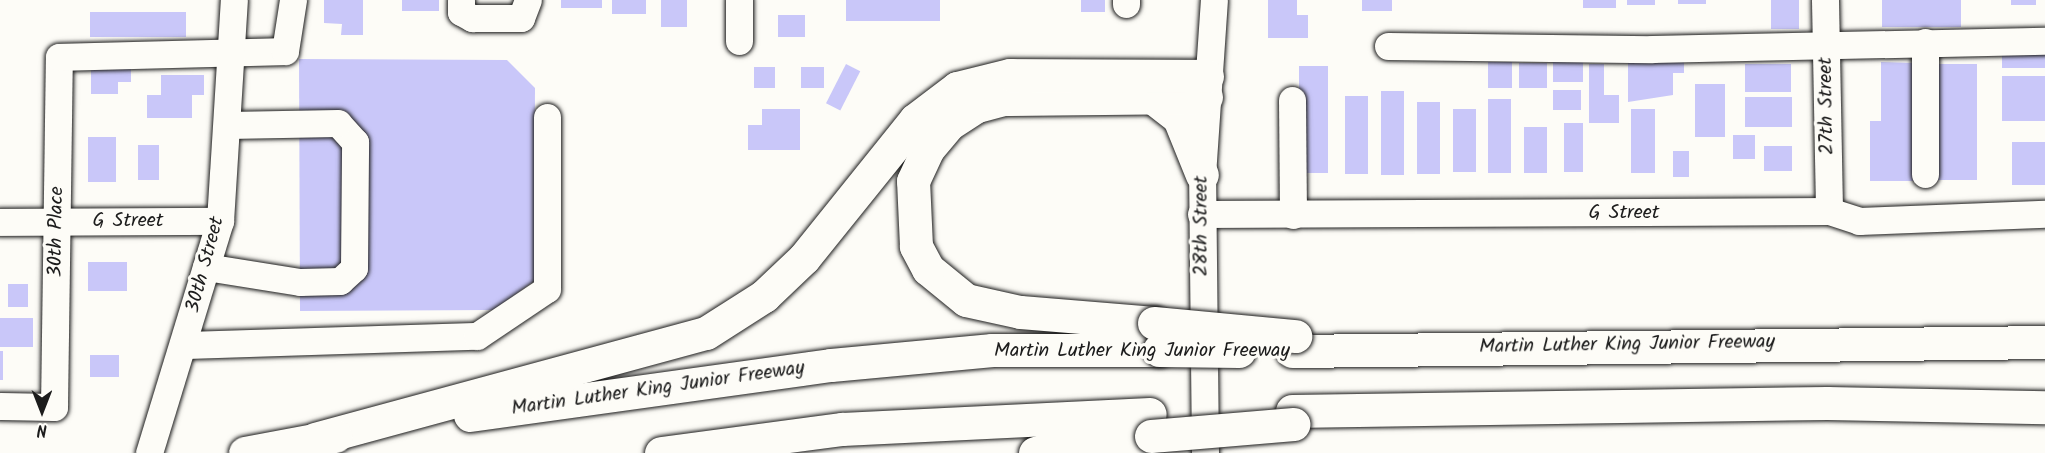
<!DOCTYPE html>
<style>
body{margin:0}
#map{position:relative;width:2045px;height:453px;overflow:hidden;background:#fdfcf7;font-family:Kalam,sans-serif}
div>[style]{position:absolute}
.building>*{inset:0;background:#c9c7f9;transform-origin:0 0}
.roads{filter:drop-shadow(0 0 2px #1c1c1c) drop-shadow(0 0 2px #1c1c1c)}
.minor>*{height:27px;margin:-13.5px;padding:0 13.5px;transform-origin:13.5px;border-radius:13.5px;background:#fdfcf7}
.highway>*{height:33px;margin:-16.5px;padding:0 16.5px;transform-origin:16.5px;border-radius:16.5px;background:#fdfcf7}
.bridges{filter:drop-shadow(0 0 2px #1c1c1c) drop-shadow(0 0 2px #1c1c1c)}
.highway-bridge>*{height:33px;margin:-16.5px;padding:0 16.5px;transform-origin:16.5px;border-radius:16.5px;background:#fdfcf7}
span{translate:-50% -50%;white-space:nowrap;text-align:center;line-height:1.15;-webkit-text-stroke:6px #fdfcf7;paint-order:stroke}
.street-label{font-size:20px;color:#1c1c1c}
.north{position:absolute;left:12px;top:381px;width:60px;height:60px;-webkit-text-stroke:4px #fdfcf7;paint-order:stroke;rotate:180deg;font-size:16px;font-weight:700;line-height:24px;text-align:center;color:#1c1c1c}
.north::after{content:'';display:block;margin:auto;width:21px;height:27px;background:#1c1c1c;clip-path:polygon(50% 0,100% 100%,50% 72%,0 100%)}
</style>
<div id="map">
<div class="building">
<div style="clip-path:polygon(324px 0,363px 0,363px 35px,341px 35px,342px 24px,324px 23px)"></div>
<div style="left:402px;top:0;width:37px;height:11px"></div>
<div style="left:561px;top:0;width:41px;height:8px"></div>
<div style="left:612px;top:0;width:34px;height:14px"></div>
<div style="left:661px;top:0;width:26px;height:27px"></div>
<div style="left:846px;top:0;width:94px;height:21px"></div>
<div style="left:1081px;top:0;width:24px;height:12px"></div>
<div style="clip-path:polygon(1268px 0,1297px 0,1297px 15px,1308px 15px,1308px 38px,1268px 38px)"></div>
<div style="left:1362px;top:0;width:30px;height:11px"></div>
<div style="left:1583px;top:0;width:33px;height:8px"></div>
<div style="left:1627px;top:0;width:28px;height:5px"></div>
<div style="left:1678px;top:0;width:28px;height:4px"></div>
<div style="left:1771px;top:0;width:28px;height:29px"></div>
<div style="left:1882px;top:0;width:79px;height:27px"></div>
<div style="left:2011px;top:0;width:25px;height:5px"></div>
<div style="left:90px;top:12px;width:96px;height:25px"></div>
<div style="left:778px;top:15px;width:27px;height:22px"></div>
<div style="left:2002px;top:52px;width:43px;height:16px"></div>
<div style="clip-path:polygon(299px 59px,507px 60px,535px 88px,534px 281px,493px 310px,300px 311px)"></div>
<div style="left:1553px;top:60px;width:30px;height:22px"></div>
<div style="clip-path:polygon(1628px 61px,1684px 61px,1684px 73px,1673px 73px,1673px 95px,1628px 102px)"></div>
<div style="left:1488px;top:62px;width:24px;height:26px"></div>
<div style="clip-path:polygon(1881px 62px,1914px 63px,1914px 181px,1870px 181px,1870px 121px,1881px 121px)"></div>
<div style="left:1519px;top:63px;width:28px;height:25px"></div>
<div style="left:846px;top:64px;width:16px;height:44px;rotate:27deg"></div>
<div style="clip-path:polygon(1589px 64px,1604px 64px,1604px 95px,1619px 95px,1619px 123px,1589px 123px)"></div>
<div style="left:1745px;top:64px;width:46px;height:28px"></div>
<div style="left:1933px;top:64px;width:44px;height:116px"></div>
<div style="clip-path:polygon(91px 65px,131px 65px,131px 82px,118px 82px,118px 94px,91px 94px)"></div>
<div style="left:1299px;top:66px;width:29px;height:107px"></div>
<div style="left:754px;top:67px;width:21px;height:21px"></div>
<div style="left:801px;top:67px;width:23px;height:21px"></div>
<div style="clip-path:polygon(161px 75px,204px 75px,204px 95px,192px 95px,192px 118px,147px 118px,147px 95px,161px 95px)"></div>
<div style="left:2002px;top:76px;width:43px;height:45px"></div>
<div style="left:1725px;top:84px;width:53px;height:30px;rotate:90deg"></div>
<div style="left:1553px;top:90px;width:28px;height:20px"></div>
<div style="left:1381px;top:91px;width:23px;height:84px"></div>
<div style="left:1345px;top:96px;width:23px;height:78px"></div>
<div style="left:1745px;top:97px;width:47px;height:30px"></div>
<div style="left:1488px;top:99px;width:23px;height:74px"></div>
<div style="left:1417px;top:102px;width:23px;height:72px"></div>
<div style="clip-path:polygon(762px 109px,800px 109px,800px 150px,748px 150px,748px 125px,762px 125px)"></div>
<div style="left:1453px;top:109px;width:23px;height:63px"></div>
<div style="left:1631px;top:109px;width:24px;height:64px"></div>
<div style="left:1564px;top:123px;width:19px;height:49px"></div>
<div style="left:1524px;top:127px;width:23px;height:46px"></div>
<div style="left:1733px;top:135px;width:22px;height:24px"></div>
<div style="left:88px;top:137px;width:28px;height:45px"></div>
<div style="left:2012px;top:142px;width:33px;height:43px"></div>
<div style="left:138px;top:145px;width:21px;height:35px"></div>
<div style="left:1764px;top:146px;width:28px;height:25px"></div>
<div style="left:1673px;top:151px;width:16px;height:26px"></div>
<div style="left:88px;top:262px;width:39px;height:29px"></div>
<div style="left:8px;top:284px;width:20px;height:23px"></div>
<div style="left:0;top:318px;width:33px;height:29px"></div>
<div style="left:0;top:351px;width:3px;height:29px"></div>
<div style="left:90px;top:355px;width:29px;height:22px"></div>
</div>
<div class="roads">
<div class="minor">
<div style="left:461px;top:0;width:12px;rotate:90deg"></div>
<div style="left:461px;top:12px;width:13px;rotate:29deg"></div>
<div style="left:472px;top:18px;width:49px"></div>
<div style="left:521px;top:18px;width:19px;rotate:-69deg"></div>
<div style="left:1126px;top:0;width:4px;rotate:90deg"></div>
<div style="left:1825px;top:0;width:211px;rotate:88.9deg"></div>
<div style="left:739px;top:41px;width:41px;rotate:-90deg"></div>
<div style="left:1388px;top:46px;width:264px;rotate:0.7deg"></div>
<div style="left:1652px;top:49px;width:393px;rotate:-1.2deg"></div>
<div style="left:1292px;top:100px;width:115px;rotate:89.5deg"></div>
<div style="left:1925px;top:174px;width:132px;rotate:-90deg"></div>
<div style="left:1201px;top:214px;width:628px;rotate:-0.27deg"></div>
<div style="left:1829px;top:211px;width:32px;rotate:18deg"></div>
<div style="left:1859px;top:221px;width:186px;rotate:-2.2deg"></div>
<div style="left:0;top:222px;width:220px;rotate:-0.3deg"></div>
<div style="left:206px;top:267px;width:95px;rotate:9.1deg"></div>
<div style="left:300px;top:282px;width:40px;rotate:-1.4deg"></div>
<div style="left:340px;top:281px;width:19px;rotate:-43deg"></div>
<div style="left:354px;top:268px;width:126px;rotate:-89.5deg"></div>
<div style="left:355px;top:142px;width:25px;rotate:-132deg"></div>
<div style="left:338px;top:123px;width:111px;rotate:179deg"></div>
<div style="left:184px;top:345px;width:293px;rotate:-1.8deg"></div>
<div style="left:477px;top:336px;width:84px;rotate:-33.9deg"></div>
<div style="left:547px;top:289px;width:172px;rotate:-90deg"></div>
<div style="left:0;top:406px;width:54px;rotate:1.1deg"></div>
<div style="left:54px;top:407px;width:350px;rotate:-89.2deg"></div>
<div style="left:59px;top:57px;width:226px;rotate:-1.5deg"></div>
<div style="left:285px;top:51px;width:52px;rotate:-81.1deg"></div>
<div style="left:149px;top:453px;width:243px;rotate:-73deg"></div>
<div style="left:220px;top:221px;width:221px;rotate:-86.4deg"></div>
<div style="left:1205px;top:453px;width:278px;rotate:-90.6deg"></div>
<div style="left:1202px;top:175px;width:175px;rotate:-86.1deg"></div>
</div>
<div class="highway">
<div style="left:1156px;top:100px;width:29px;rotate:38deg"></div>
<div style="left:1179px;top:118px;width:61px;rotate:68deg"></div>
<div style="left:1154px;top:323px;width:134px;rotate:-175.3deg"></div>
<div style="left:1020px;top:312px;width:55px;rotate:-167.5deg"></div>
<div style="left:966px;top:300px;width:49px;rotate:-140.8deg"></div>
<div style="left:928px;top:269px;width:26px;rotate:-118deg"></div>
<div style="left:916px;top:246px;width:65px;rotate:-92.6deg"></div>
<div style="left:913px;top:181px;width:35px;rotate:-65deg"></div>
<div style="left:928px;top:149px;width:33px;rotate:-50deg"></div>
<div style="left:949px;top:124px;width:33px;rotate:-33deg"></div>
<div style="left:977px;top:106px;width:27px;rotate:-15deg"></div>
<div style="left:1003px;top:99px;width:203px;rotate:-0.6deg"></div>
<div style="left:1292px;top:351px;width:753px;rotate:-0.68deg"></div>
<div style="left:1292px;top:411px;width:535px;rotate:-0.86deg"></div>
<div style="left:1827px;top:403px;width:218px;rotate:1.1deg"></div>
<div style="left:470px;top:415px;width:364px;rotate:-7.9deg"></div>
<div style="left:831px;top:365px;width:162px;rotate:-5.3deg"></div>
<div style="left:992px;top:350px;width:167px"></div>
<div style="left:315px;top:439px;width:405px;rotate:-15.2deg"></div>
<div style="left:706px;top:333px;width:69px;rotate:-32.5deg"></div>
<div style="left:764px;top:296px;width:55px;rotate:-43.5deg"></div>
<div style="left:804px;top:258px;width:177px;rotate:-51.2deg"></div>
<div style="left:915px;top:120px;width:53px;rotate:-37.3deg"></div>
<div style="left:957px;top:88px;width:55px;rotate:-13.8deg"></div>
<div style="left:1010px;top:75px;width:197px;rotate:0.3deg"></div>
<div style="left:245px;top:453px;width:92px;rotate:-10.7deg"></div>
<div style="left:661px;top:453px;width:183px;rotate:-7.6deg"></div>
<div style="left:842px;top:429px;width:308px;rotate:-2.8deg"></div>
<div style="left:1035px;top:453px;width:34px;rotate:-17deg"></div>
<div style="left:1067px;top:443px;width:84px;rotate:-4.8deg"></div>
</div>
</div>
<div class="bridges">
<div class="highway-bridge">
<div style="left:1154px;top:323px;width:142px;rotate:5.3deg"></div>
<div style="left:1159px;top:350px;width:80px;rotate:0.7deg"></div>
<div style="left:1151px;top:436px;width:143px;rotate:-4.8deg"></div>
</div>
</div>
<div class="street-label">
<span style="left:1827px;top:106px;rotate:-91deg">27th Street</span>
<span style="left:1624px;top:213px">G Street</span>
<span style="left:128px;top:221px">G Street</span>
<span style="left:1202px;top:226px;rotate:-90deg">28th Street</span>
<span style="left:57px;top:232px;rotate:-89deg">30th Place</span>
<span style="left:206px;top:265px;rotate:-75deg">30th Street</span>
<span style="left:1627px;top:345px;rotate:-1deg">Martin Luther King Junior Freeway</span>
<span style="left:1142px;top:351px">Martin Luther King Junior Freeway</span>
<span style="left:658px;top:389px;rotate:-8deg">Martin Luther King Junior Freeway</span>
</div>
<div class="north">N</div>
</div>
